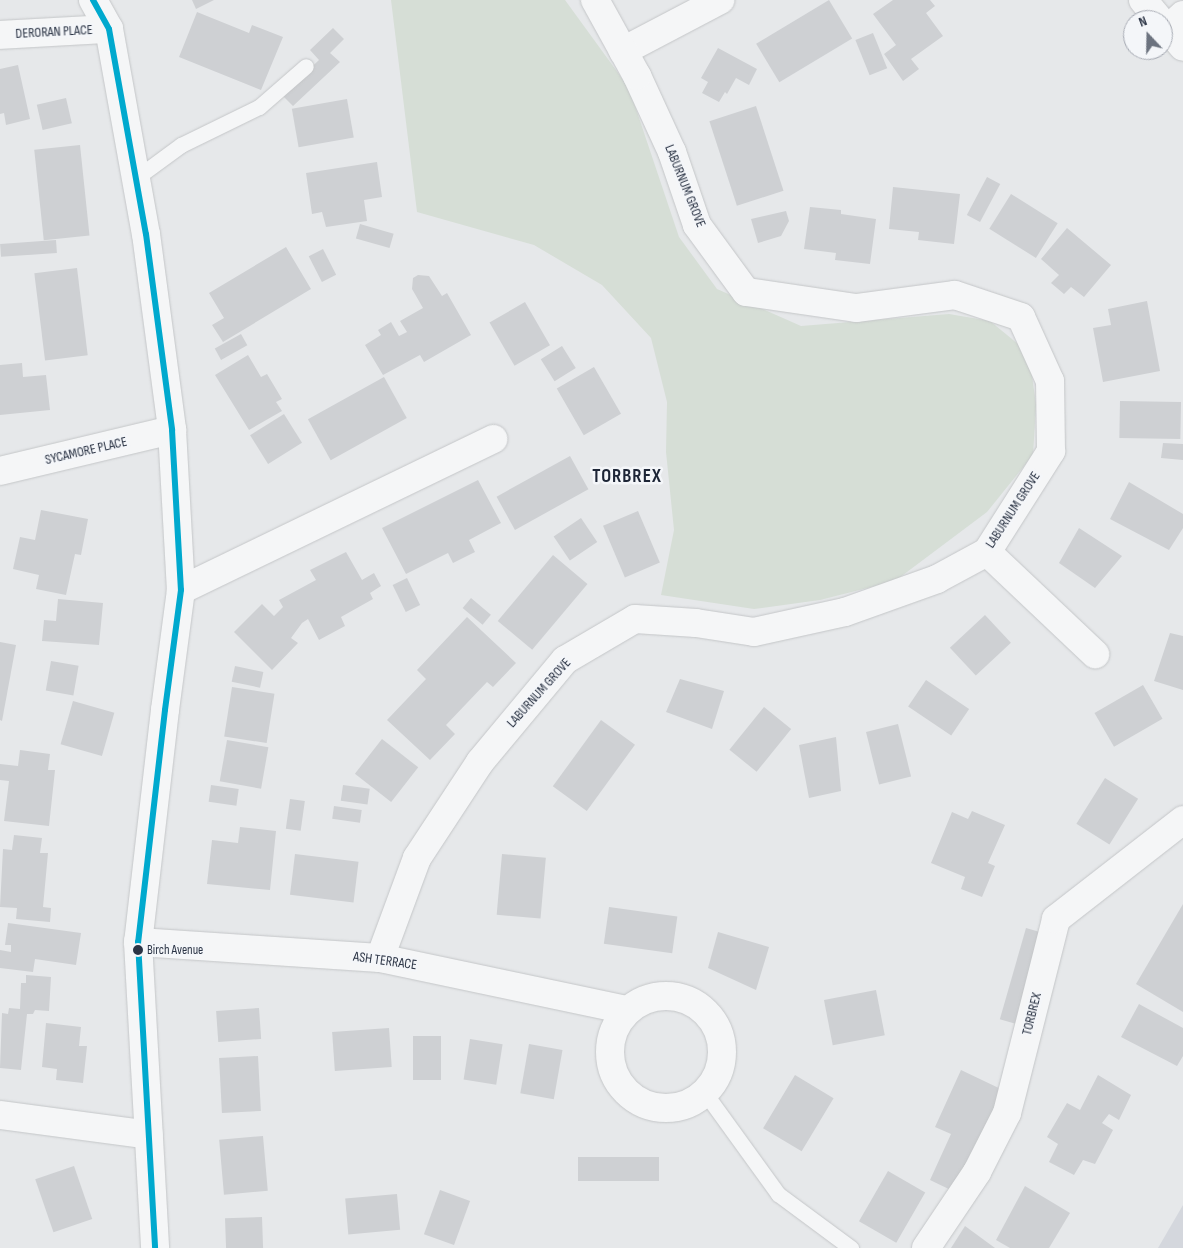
<!DOCTYPE html>
<style>
body{margin:0}
#map{position:relative;width:1183px;height:1248px;overflow:hidden;background:#e6e8ea;font-family:"Sofia Sans Condensed",sans-serif}
div>[style]{position:absolute}
.built>*{inset:0;background:#d4d7dd}
.green>*{inset:0;background:#d6ded6}
.building>*{inset:0;background:#ced0d3;transform-origin:0 0}
.roads{filter:drop-shadow(0 0 1px #c4c6c8) drop-shadow(0 0 1px #c4c6c8)}
.lane>*{height:15px;margin:-7.5px;padding:0 7.5px;transform-origin:7.5px;border-radius:7.5px;background:#f5f6f7}
.street>*{height:28px;margin:-14px;padding:0 14px;transform-origin:14px;border-radius:14px;background:#f5f6f7}
.street>.ring{margin:-14px;padding:0;box-sizing:content-box;background:none;border:28px solid #f5f6f7;border-radius:50%}
.bus-1>*{height:6px;margin:-3px;padding:0 3px;transform-origin:3px;border-radius:3px;background:#00a9ce}
.dots>*{width:14px;height:14px;translate:-50% -50%;box-sizing:border-box;border:2px solid #f4f6f9;border-radius:50%}
span{translate:-50% -50%;white-space:nowrap;text-align:center;line-height:1.15;-webkit-text-stroke:5px #f4f6f9;paint-order:stroke}
.bus-label{font-size:13px;color:#2b3445}
.left{translate:0 -50%;text-align:left}
.street-label{font-size:14px;color:#2b3445}
.district-label{font-size:19px;color:#1d2536;font-weight:700;letter-spacing:1px}
.north{position:absolute;left:1123px;top:10px;width:50px;height:50px;box-sizing:border-box;background:#f4f6f9;border:1px solid #a4a8b1;border-radius:50%;rotate:339deg;font-size:14px;font-weight:700;line-height:20px;text-align:center;color:#2b3445}
.north::after{content:'';display:block;margin:auto;width:18px;height:22px;background:#6c737f;clip-path:polygon(50% 0,100% 100%,50% 72%,0 100%)}
</style>
<div id="map">
<div class="built">
<div style="clip-path:polygon(1183px 1205px,1183px 1248px,1158px 1248px)"></div>
</div>
<div class="green">
<div style="clip-path:polygon(391px 0,565px 0,629px 88px,679px 237px,717px 289px,801px 326px,949px 314px,990px 321px,1029px 353px,1036px 405px,1033px 455px,987px 512px,895px 581px,820px 600px,754px 609px,661px 595px,674px 530px,666px 452px,667px 402px,651px 338px,602px 285px,534px 245px,417px 212px)"></div>
</div>
<div class="building">
<div style="clip-path:polygon(192px 0,214px 0,196px 9px)"></div>
<div style="left:829px;top:0;width:45px;height:85px;rotate:59deg"></div>
<div style="clip-path:polygon(893px 0,930px 0,935px 6px,926px 13px,943px 36px,911px 59px,919px 69px,903px 81px,884px 54px,896px 45px,873px 14px)"></div>
<div style="clip-path:polygon(197px 12px,249px 33px,252px 25px,283px 37px,261px 90px,179px 57px)"></div>
<div style="clip-path:polygon(333px 28px,344px 39px,330px 53px,340px 62px,293px 106px,282px 95px,319px 60px,310px 50px)"></div>
<div style="left:873px;top:33px;width:38px;height:19px;rotate:68deg"></div>
<div style="clip-path:polygon(718px 48px,757px 69px,749px 85px,736px 78px,727px 94px,725px 92px,719px 102px,702px 93px,708px 82px,701px 78px)"></div>
<div style="clip-path:polygon(18px 65px,30px 119px,6px 125px,4px 113px,0 114px,0 69px)"></div>
<div style="left:66px;top:98px;width:26px;height:30px;rotate:77deg"></div>
<div style="left:347px;top:99px;width:39px;height:56px;rotate:80deg"></div>
<div style="left:756px;top:106px;width:89px;height:49px;rotate:72deg"></div>
<div style="left:80px;top:145px;width:91px;height:46px;rotate:84deg"></div>
<div style="clip-path:polygon(377px 162px,382px 197px,364px 200px,367px 221px,326px 227px,322px 212px,312px 214px,306px 173px)"></div>
<div style="left:987px;top:177px;width:15px;height:43px;rotate:28deg"></div>
<div style="clip-path:polygon(893px 187px,960px 194px,954px 244px,918px 240px,919px 232px,889px 229px)"></div>
<div style="left:1011px;top:194px;width:55px;height:41px;rotate:32deg"></div>
<div style="clip-path:polygon(810px 207px,841px 210px,841px 214px,876px 219px,870px 264px,835px 260px,836px 253px,804px 249px)"></div>
<div style="clip-path:polygon(786px 211px,789px 221px,781px 236px,758px 243px,751px 219px)"></div>
<div style="left:360px;top:224px;width:35px;height:15px;rotate:16deg"></div>
<div style="clip-path:polygon(1067px 228px,1111px 265px,1084px 297px,1071px 287px,1064px 294px,1051px 283px,1059px 275px,1041px 259px)"></div>
<div style="left:56px;top:240px;width:13px;height:56px;rotate:86deg"></div>
<div style="clip-path:polygon(286px 247px,311px 289px,223px 342px,212px 325px,224px 318px,209px 293px)"></div>
<div style="left:323px;top:249px;width:29px;height:16px;rotate:63deg"></div>
<div style="left:77px;top:268px;width:88px;height:43px;rotate:83deg"></div>
<div style="clip-path:polygon(418px 275px,429px 276px,442px 296px,447px 293px,471px 335px,424px 362px,420px 355px,383px 375px,365px 345px,381px 335px,378px 330px,391px 322px,399px 336px,407px 332px,400px 321px,423px 308px,412px 289px,413px 278px)"></div>
<div style="clip-path:polygon(1147px 301px,1160px 371px,1103px 382px,1093px 328px,1111px 325px,1108px 309px)"></div>
<div style="left:525px;top:302px;width:50px;height:41px;rotate:60deg"></div>
<div style="left:241px;top:334px;width:13px;height:30px;rotate:61deg"></div>
<div style="left:562px;top:346px;width:26px;height:25px;rotate:58deg"></div>
<div style="clip-path:polygon(248px 355px,261px 377px,267px 374px,282px 399px,276px 402px,282px 411px,249px 430px,215px 375px)"></div>
<div style="clip-path:polygon(22px 363px,23px 377px,46px 375px,50px 410px,0 415px,0 365px)"></div>
<div style="left:594px;top:367px;width:54px;height:43px;rotate:60deg"></div>
<div style="left:384px;top:377px;width:47px;height:87px;rotate:61deg"></div>
<div style="left:1120px;top:401px;width:61px;height:37px;rotate:1deg"></div>
<div style="left:284px;top:414px;width:34px;height:40px;rotate:58deg"></div>
<div style="clip-path:polygon(1163px 443px,1183px 444px,1183px 460px,1161px 458px)"></div>
<div style="left:570px;top:456px;width:38px;height:84px;rotate:61deg"></div>
<div style="clip-path:polygon(478px 480px,501px 523px,469px 540px,475px 552px,453px 563px,448px 553px,406px 574px,382px 528px)"></div>
<div style="clip-path:polygon(1129px 482px,1183px 514px,1183px 528px,1169px 550px,1110px 519px)"></div>
<div style="clip-path:polygon(41px 510px,88px 519px,81px 555px,75px 554px,66px 595px,36px 589px,39px 575px,13px 569px,20px 537px,35px 540px)"></div>
<div style="left:638px;top:511px;width:56px;height:38px;rotate:67deg"></div>
<div style="left:581px;top:518px;width:29px;height:33px;rotate:56deg"></div>
<div style="clip-path:polygon(1079px 528px,1122px 556px,1095px 588px,1059px 563px)"></div>
<div style="clip-path:polygon(346px 552px,362px 580px,374px 573px,381px 586px,370px 593px,373px 599px,341px 617px,345px 626px,319px 640px,308px 619px,302px 623px,291px 638px,298px 643px,272px 670px,234px 632px,262px 604px,274px 616px,283px 607px,279px 600px,316px 580px,310px 570px)"></div>
<div style="left:553px;top:555px;width:45px;height:86px;rotate:40deg"></div>
<div style="left:407px;top:578px;width:30px;height:16px;rotate:64deg"></div>
<div style="left:471px;top:598px;width:26px;height:13px;rotate:40deg"></div>
<div style="clip-path:polygon(58px 599px,103px 603px,99px 645px,42px 641px,44px 620px,56px 621px)"></div>
<div style="left:985px;top:615px;width:38px;height:48px;rotate:47deg"></div>
<div style="clip-path:polygon(467px 617px,516px 663px,493px 687px,487px 682px,446px 725px,455px 734px,430px 760px,387px 720px,426px 679px,417px 670px)"></div>
<div style="clip-path:polygon(1170px 633px,1183px 636px,1183px 690px,1154px 681px)"></div>
<div style="clip-path:polygon(0 642px,16px 645px,2px 721px,0 720px)"></div>
<div style="left:51px;top:661px;width:28px;height:30px;rotate:10deg"></div>
<div style="left:235px;top:666px;width:29px;height:16px;rotate:12deg"></div>
<div style="clip-path:polygon(680px 679px,724px 691px,712px 729px,666px 712px)"></div>
<div style="left:926px;top:680px;width:52px;height:32px;rotate:34deg"></div>
<div style="left:1143px;top:685px;width:39px;height:56px;rotate:60deg"></div>
<div style="left:232px;top:687px;width:43px;height:50px;rotate:9deg"></div>
<div style="left:73px;top:701px;width:43px;height:45px;rotate:16deg"></div>
<div style="left:764px;top:707px;width:35px;height:55px;rotate:39deg"></div>
<div style="left:601px;top:720px;width:42px;height:82px;rotate:36deg"></div>
<div style="left:898px;top:724px;width:54px;height:33px;rotate:76deg"></div>
<div style="clip-path:polygon(836px 737px,841px 791px,809px 798px,799px 745px)"></div>
<div style="left:382px;top:739px;width:46px;height:44px;rotate:38deg"></div>
<div style="left:227px;top:740px;width:42px;height:42px;rotate:10deg"></div>
<div style="clip-path:polygon(20px 750px,50px 754px,48px 770px,55px 770px,49px 826px,4px 821px,9px 781px,0 780px,0 764px,18px 766px)"></div>
<div style="left:1105px;top:778px;width:39px;height:54px;rotate:32deg"></div>
<div style="left:211px;top:785px;width:28px;height:17px;rotate:8deg"></div>
<div style="left:343px;top:785px;width:27px;height:16px;rotate:8deg"></div>
<div style="left:290px;top:799px;width:15px;height:30px;rotate:8deg"></div>
<div style="left:334px;top:806px;width:28px;height:13px;rotate:8deg"></div>
<div style="clip-path:polygon(972px 811px,1005px 825px,988px 863px,995px 866px,982px 897px,961px 889px,965px 877px,931px 863px,952px 812px,968px 819px)"></div>
<div style="clip-path:polygon(240px 827px,276px 831px,270px 890px,207px 884px,212px 840px,238px 843px)"></div>
<div style="clip-path:polygon(14px 835px,42px 838px,40px 853px,48px 853px,43px 907px,51px 908px,50px 922px,16px 919px,17px 908px,0 907px,3px 849px,12px 850px)"></div>
<div style="left:295px;top:854px;width:64px;height:41px;rotate:7deg"></div>
<div style="left:502px;top:854px;width:44px;height:61px;rotate:5deg"></div>
<div style="clip-path:polygon(1183px 904px,1183px 1012px,1136px 984px)"></div>
<div style="left:609px;top:907px;width:69px;height:37px;rotate:8deg"></div>
<div style="clip-path:polygon(8px 923px,81px 933px,76px 965px,35px 959px,33px 972px,0 968px,0 950px,11px 952px,11px 945px,5px 945px)"></div>
<div style="left:1026px;top:928px;width:18px;height:95px;rotate:16deg"></div>
<div style="clip-path:polygon(718px 932px,769px 947px,756px 990px,708px 968px)"></div>
<div style="clip-path:polygon(26px 975px,51px 977px,49px 1011px,35px 1010px,33px 1014px,27px 1014px,21px 1070px,0 1068px,2px 1013px,8px 1014px,9px 1008px,20px 1009px,21px 983px,26px 983px)"></div>
<div style="left:876px;top:990px;width:46px;height:53px;rotate:79deg"></div>
<div style="clip-path:polygon(1139px 1004px,1183px 1028px,1183px 1056px,1177px 1066px,1121px 1037px)"></div>
<div style="left:259px;top:1008px;width:31px;height:43px;rotate:86deg"></div>
<div style="clip-path:polygon(46px 1023px,81px 1027px,79px 1046px,87px 1046px,83px 1083px,56px 1080px,57px 1069px,42px 1067px)"></div>
<div style="left:389px;top:1028px;width:39px;height:57px;rotate:86deg"></div>
<div style="left:413px;top:1036px;width:28px;height:44px"></div>
<div style="left:470px;top:1039px;width:33px;height:41px;rotate:9deg"></div>
<div style="left:529px;top:1044px;width:34px;height:50px;rotate:10deg"></div>
<div style="left:258px;top:1056px;width:55px;height:39px;rotate:87deg"></div>
<div style="clip-path:polygon(961px 1070px,1005px 1091px,957px 1193px,930px 1180px,951px 1134px,935px 1127px)"></div>
<div style="left:795px;top:1075px;width:45px;height:62px;rotate:31deg"></div>
<div style="clip-path:polygon(1098px 1075px,1131px 1095px,1119px 1120px,1109px 1114px,1102px 1123px,1113px 1130px,1095px 1164px,1083px 1160px,1074px 1175px,1049px 1162px,1058px 1144px,1047px 1137px,1067px 1103px,1080px 1110px)"></div>
<div style="left:263px;top:1136px;width:55px;height:44px;rotate:85deg"></div>
<div style="left:659px;top:1157px;width:24px;height:81px;rotate:90deg"></div>
<div style="left:74px;top:1166px;width:56px;height:41px;rotate:71deg"></div>
<div style="left:888px;top:1171px;width:43px;height:58px;rotate:30deg"></div>
<div style="clip-path:polygon(1025px 1186px,1070px 1213px,1049px 1248px,1010px 1248px,996px 1240px)"></div>
<div style="left:440px;top:1190px;width:32px;height:47px;rotate:20deg"></div>
<div style="left:397px;top:1194px;width:36px;height:52px;rotate:85deg"></div>
<div style="left:262px;top:1217px;width:31px;height:37px;rotate:88deg"></div>
<div style="clip-path:polygon(965px 1226px,995px 1248px,951px 1248px)"></div>
</div>
<div class="roads">
<div class="lane">
<div style="left:136px;top:178px;width:56px;rotate:-36.3deg"></div>
<div style="left:181px;top:145px;width:87px;rotate:-26deg"></div>
<div style="left:259px;top:107px;width:62px;rotate:-41.1deg"></div>
<div style="left:705px;top:1093px;width:125px;rotate:54.1deg"></div>
<div style="left:778px;top:1194px;width:91px;rotate:36.5deg"></div>
</div>
<div class="street">
<div style="left:93px;top:0;width:33px;rotate:61deg"></div>
<div style="left:109px;top:29px;width:208px;rotate:79.8deg"></div>
<div style="left:146px;top:234px;width:198px;rotate:82.4deg"></div>
<div style="left:172px;top:430px;width:160px;rotate:86.8deg"></div>
<div style="left:181px;top:590px;width:121px;rotate:97.6deg"></div>
<div style="left:165px;top:710px;width:234px;rotate:96.6deg"></div>
<div style="left:138px;top:942px;width:306px;rotate:86.8deg"></div>
<div style="left:1143px;top:0;width:26px;rotate:50deg"></div>
<div style="left:1183px;top:15px;width:21px;rotate:137deg"></div>
<div style="left:1168px;top:29px;width:23px;rotate:50deg"></div>
<div style="left:0;top:35px;width:109px;rotate:-3.2deg"></div>
<div style="left:623px;top:51px;width:110px;rotate:-27.7deg"></div>
<div style="left:0;top:471px;width:177px;rotate:-13.4deg"></div>
<div style="left:987px;top:552px;width:149px;rotate:43.4deg"></div>
<div style="left:181px;top:590px;width:347px;rotate:-25.8deg"></div>
<div style="left:138px;top:942px;width:243px;rotate:3.8deg"></div>
<div style="left:380px;top:958px;width:252px;rotate:11.9deg"></div>
<div style="left:380px;top:958px;width:107px;rotate:-69.7deg"></div>
<div style="left:417px;top:858px;width:115px;rotate:-56.7deg"></div>
<div style="left:480px;top:762px;width:133px;rotate:-50.2deg"></div>
<div style="left:565px;top:660px;width:81px;rotate:-30.4deg"></div>
<div style="left:635px;top:619px;width:61px;rotate:3.8deg"></div>
<div style="left:696px;top:623px;width:59px;rotate:8.8deg"></div>
<div style="left:754px;top:632px;width:93px;rotate:-12.4deg"></div>
<div style="left:845px;top:612px;width:98px;rotate:-19.7deg"></div>
<div style="left:937px;top:579px;width:57px;rotate:-28.4deg"></div>
<div style="left:987px;top:552px;width:120px;rotate:-57.6deg"></div>
<div style="left:1051px;top:451px;width:70px;rotate:-90.8deg"></div>
<div style="left:1050px;top:381px;width:70px;rotate:-114.4deg"></div>
<div style="left:1021px;top:317px;width:70px;rotate:-161.6deg"></div>
<div style="left:955px;top:295px;width:100px;rotate:172.5deg"></div>
<div style="left:856px;top:308px;width:111px;rotate:-171.7deg"></div>
<div style="left:746px;top:292px;width:83px;rotate:-126.2deg"></div>
<div style="left:697px;top:225px;width:77px;rotate:-108.9deg"></div>
<div style="left:672px;top:152px;width:84px;rotate:-114.7deg"></div>
<div style="left:637px;top:76px;width:87px;rotate:-118.9deg"></div>
<div class="ring" style="left:610px;top:996px;width:84px;height:84px"></div>
<div style="left:0;top:1115px;width:150px;rotate:7.6deg"></div>
<div style="left:926px;top:1248px;width:92px;rotate:-56.1deg"></div>
<div style="left:977px;top:1172px;width:66px;rotate:-63deg"></div>
<div style="left:1007px;top:1113px;width:200px;rotate:-75.8deg"></div>
<div style="left:1056px;top:919px;width:161px;rotate:-37.9deg"></div>
</div>
</div>
<div class="bus-1">
<div style="left:93px;top:0;width:33px;rotate:61deg"></div>
<div style="left:109px;top:29px;width:208px;rotate:79.8deg"></div>
<div style="left:146px;top:234px;width:198px;rotate:82.4deg"></div>
<div style="left:172px;top:430px;width:160px;rotate:86.8deg"></div>
<div style="left:181px;top:590px;width:121px;rotate:97.6deg"></div>
<div style="left:165px;top:710px;width:234px;rotate:96.6deg"></div>
<div style="left:138px;top:942px;width:306px;rotate:86.8deg"></div>
</div>
<div class="dots">
<div style="left:138px;top:950px;background:#2b3445"></div>
</div>
<div class="bus-label">
<span class="left" style="left:147px;top:950px">Birch Avenue</span>
</div>
<div class="street-label">
<span style="left:54px;top:32px;rotate:-3deg">DERORAN PLACE</span>
<span style="left:685px;top:186px;rotate:68deg">LABURNUM GROVE</span>
<span style="left:86px;top:451px;rotate:-13deg">SYCAMORE PLACE</span>
<span style="left:1013px;top:510px;rotate:-57deg">LABURNUM GROVE</span>
<span style="left:539px;top:693px;rotate:-48deg">LABURNUM GROVE</span>
<span style="left:385px;top:961px;rotate:8deg">ASH TERRACE</span>
<span style="left:1032px;top:1014px;rotate:-76deg">TORBREX</span>
</div>
<div class="district-label">
<span style="left:627px;top:477px">TORBREX</span>
</div>
<div class="north">N</div>
</div>
